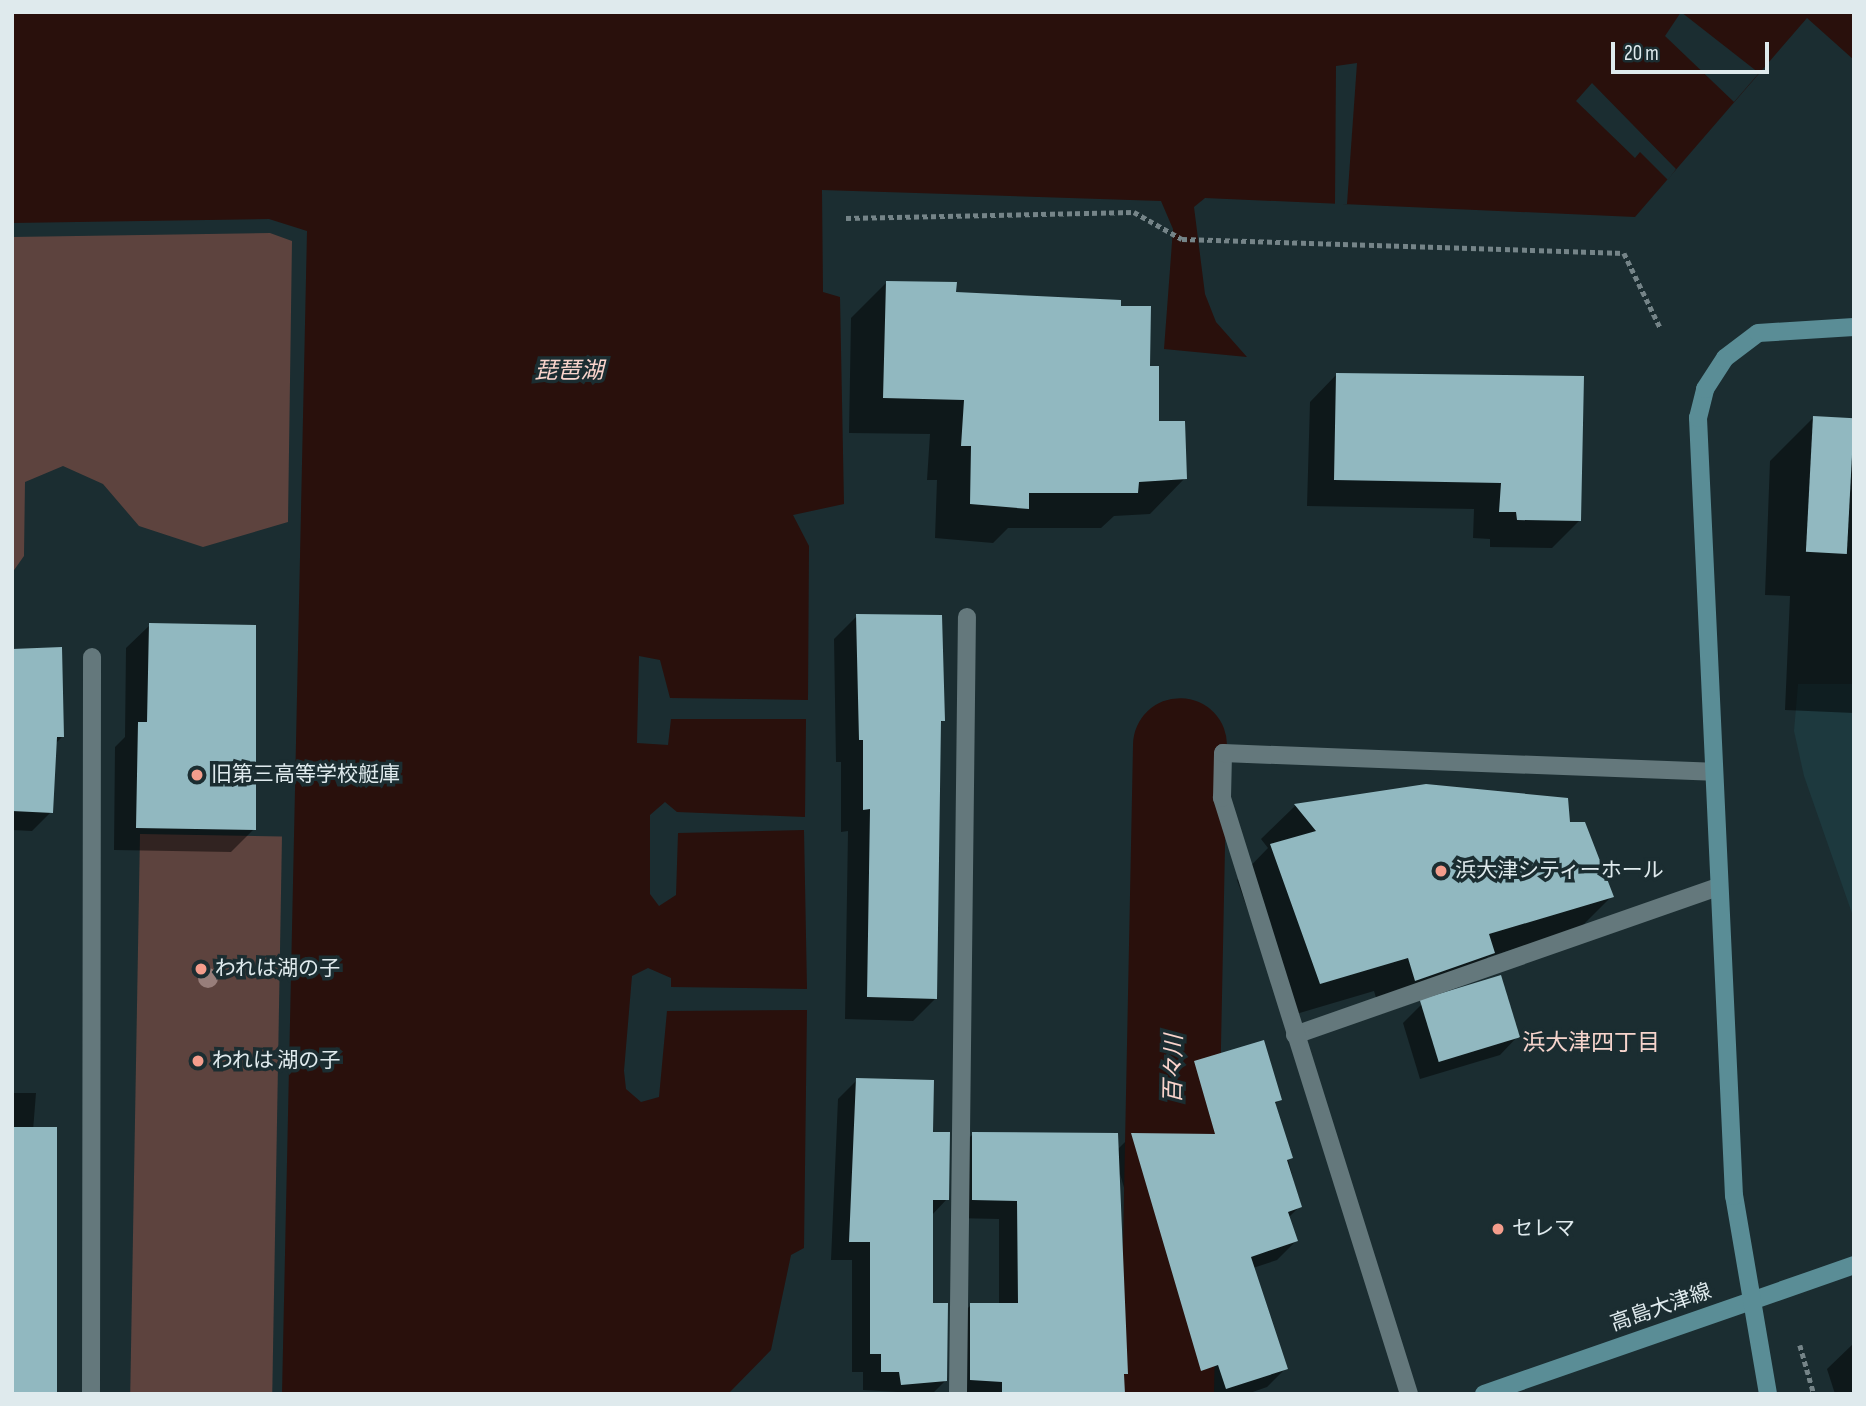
<!DOCTYPE html>
<meta charset="utf-8">
<style>
body{margin:0}
#map{position:relative;width:1866px;height:1406px;overflow:hidden;background:#1b2d31;font-family:"Sofia Sans Condensed","Noto Sans JP",sans-serif}
div>[style]{position:absolute}
.built>*{inset:0;background:#1d393e}
.green>*{inset:0;background:#5d433e;transform-origin:0 0}
.water>*{inset:0;background:#29100c}
.pier>*{inset:0;background:#1b2d31}
.shadow>*{inset:0;background:#0007}
.river>*{height:94px;margin:-47px;padding:0 47px;transform-origin:47px;border-radius:47px;background:#29100c}
.building>*{inset:0;background:#91b8c0;transform-origin:0 0}
.path>*{height:4.5px;margin-top:-2.25px;transform-origin:0;background:repeating-linear-gradient(90deg,#758488 0 5px,transparent 0 8.5px)}
.street>*{height:18px;margin:-9px;padding:0 9px;transform-origin:9px;border-radius:9px;background:#64787c}
.secondary>*{height:18px;margin:-9px;padding:0 9px;transform-origin:9px;border-radius:9px;background:#5a8d96}
.trees>*{width:20px;height:20px;margin:-10px;border-radius:50%;background:#987e7a}
.dots>*{width:19px;height:19px;translate:-50% -50%;box-sizing:border-box;border:4px solid #1b2d31;border-radius:50%}
span{translate:-50% -50%;white-space:nowrap;text-align:center;line-height:1.15;-webkit-text-stroke:7px #1b2d31;paint-order:stroke}
.poi-label{font-size:21px;color:#dfeaed}
.left{translate:0 -50%;text-align:left}
.street-label{font-size:21px;color:#dfeaed}
.water-label{font-size:23px;color:#f9d4cc;font-style:italic}
.neighbourhood-label{font-size:23px;color:#f6d4cc}
.frame{position:absolute;inset:0;border:14px solid #dfeaed;pointer-events:none}
.scale{position:absolute;left:1611px;top:42px;width:158px;height:32px;box-sizing:border-box;border:4px solid #dfeaed;border-top:0;padding-left:9px;font-size:21px;line-height:24px;white-space:nowrap;color:#dfeaed;-webkit-text-stroke:5px #1b2d31;paint-order:stroke}
</style>
<div id="map">
<div class="built">
<div style="clip-path:polygon(1798px 684px,1854px 684px,1854px 919px,1804px 776px,1794px 731px)"></div>
</div>
<div class="green">
<div style="clip-path:polygon(270px 233px,292px 241px,288px 522px,203px 547px,139px 526px,103px 484px,63px 466px,25px 482px,24px 556px,12px 573px,12px 237px)"></div>
<div style="left:140px;top:834px;width:142px;height:560px;rotate:1deg"></div>
</div>
<div class="water">
<div style="clip-path:polygon(12px 12px,1854px 12px,1854px 60px,1807px 18px,1635px 217px,1205px 198px,1194px 207px,1205px 294px,1216px 322px,1247px 357px,1164px 349px,1173px 229px,1161px 201px,822px 190px,823px 292px,840px 297px,844px 504px,793px 515px,809px 546px,808px 700px,670px 698px,660px 660px,639px 656px,637px 743px,668px 745px,671px 719px,806px 719px,805px 817px,677px 812px,665px 802px,650px 815px,650px 894px,659px 906px,676px 895px,678px 833px,804px 830px,807px 989px,671px 987px,671px 978px,648px 968px,632px 976px,624px 1071px,626px 1089px,641px 1102px,659px 1097px,667px 1011px,807px 1010px,804px 1248px,791px 1255px,771px 1350px,728px 1394px,282px 1394px,307px 231px,269px 219px,12px 223px)"></div>
</div>
<div class="pier">
<div style="clip-path:polygon(1681px 12px,1759px 73px,1734px 102px,1665px 36px)"></div>
<div style="clip-path:polygon(1357px 63px,1347px 204px,1335px 204px,1336px 66px)"></div>
<div style="clip-path:polygon(1592px 83px,1676px 169px,1668px 180px,1640px 152px,1635px 158px,1576px 101px)"></div>
</div>
<div class="shadow">
<div style="clip-path:polygon(887px 282px,955px 294px,1120px 307px,1149px 368px,1157px 423px,1185px 478px,1150px 514px,1114px 516px,1101px 528px,1008px 528px,993px 543px,935px 538px,937px 480px,927px 480px,930px 434px,849px 433px,851px 318px)"></div>
<div style="clip-path:polygon(1337px 374px,1579px 521px,1552px 548px,1490px 547px,1490px 539px,1473px 538px,1474px 509px,1307px 506px,1310px 402px)"></div>
<div style="clip-path:polygon(1813px 418px,1854px 420px,1854px 713px,1785px 710px,1790px 596px,1765px 595px,1770px 461px)"></div>
<div style="clip-path:polygon(857px 616px,943px 720px,939px 724px,936px 998px,913px 1021px,845px 1019px,848px 831px,841px 832px,841px 762px,836px 762px,834px 639px)"></div>
<div style="clip-path:polygon(150px 625px,254px 829px,231px 852px,114px 850px,115px 747px,125px 737px,126px 648px)"></div>
<div style="clip-path:polygon(12px 651px,63px 736px,55px 744px,51px 812px,32px 831px,12px 830px)"></div>
<div style="clip-path:polygon(1426px 786px,1568px 823px,1612px 896px,1578px 930px,1488px 957px,1459px 987px,1381px 1014px,1374px 991px,1286px 1017px,1237px 880px,1268px 848px,1261px 839px,1295px 806px)"></div>
<div style="clip-path:polygon(1422px 1004px,1518px 1036px,1500px 1055px,1420px 1079px,1403px 1023px)"></div>
<div style="clip-path:polygon(1195px 1062px,1280px 1099px,1274px 1105px,1300px 1206px,1288px 1218px,1296px 1241px,1277px 1260px,1253px 1268px,1286px 1368px,1267px 1387px,1247px 1394px,1203px 1394px,1199px 1383px,1183px 1388px,1120px 1174px,1127px 1373px,1122px 1378px,1123px 1394px,952px 1394px,952px 1324px,971px 1305px,999px 1305px,999px 1219px,954px 1218px,954px 1153px,973px 1134px,1117px 1150px,1132px 1135px,1192px 1136px,1176px 1081px)"></div>
<div style="clip-path:polygon(857px 1080px,931px 1134px,947px 1199px,931px 1216px,931px 1305px,945px 1381px,932px 1394px,863px 1390px,863px 1372px,852px 1372px,852px 1260px,831px 1260px,838px 1099px)"></div>
<div style="clip-path:polygon(12px 1093px,36px 1093px,12px 1394px)"></div>
<div style="clip-path:polygon(1854px 1343px,1854px 1394px,1835px 1394px,1827px 1369px)"></div>
</div>
<div class="river">
<div style="left:1167px;top:1394px;width:649px;rotate:-88.85deg"></div>
</div>
<div class="building">
<div style="clip-path:polygon(886px 281px,957px 282px,956px 292px,1121px 300px,1121px 306px,1151px 306px,1150px 366px,1159px 366px,1159px 421px,1185px 421px,1187px 479px,1139px 482px,1138px 493px,1029px 493px,1029px 509px,970px 504px,971px 446px,961px 446px,964px 400px,883px 398px)"></div>
<div style="clip-path:polygon(1336px 373px,1584px 376px,1581px 521px,1517px 520px,1516px 512px,1499px 512px,1501px 483px,1334px 480px)"></div>
<div style="left:1813px;top:416px;width:41px;height:136px;rotate:3deg"></div>
<div style="clip-path:polygon(856px 614px,942px 615px,945px 721px,941px 721px,937px 999px,867px 997px,870px 809px,863px 810px,863px 740px,859px 740px)"></div>
<div style="clip-path:polygon(149px 623px,256px 625px,256px 830px,136px 828px,138px 722px,147px 722px)"></div>
<div style="clip-path:polygon(62px 647px,64px 737px,57px 737px,53px 813px,12px 811px,12px 649px)"></div>
<div style="clip-path:polygon(1426px 784px,1568px 798px,1570px 822px,1585px 822px,1614px 897px,1489px 934px,1495px 953px,1415px 981px,1408px 958px,1320px 984px,1270px 844px,1316px 831px,1294px 804px)"></div>
<div style="left:1501px;top:975px;width:65px;height:85px;rotate:73deg"></div>
<div style="clip-path:polygon(1264px 1040px,1282px 1100px,1275px 1102px,1293px 1158px,1287px 1160px,1302px 1207px,1288px 1212px,1298px 1241px,1251px 1257px,1288px 1369px,1226px 1389px,1218px 1365px,1201px 1371px,1131px 1133px,1215px 1134px,1194px 1061px)"></div>
<div style="clip-path:polygon(856px 1078px,934px 1080px,933px 1132px,950px 1132px,949px 1200px,933px 1200px,933px 1303px,948px 1303px,947px 1381px,901px 1385px,899px 1372px,881px 1372px,881px 1354px,870px 1354px,870px 1242px,849px 1242px)"></div>
<div style="left:12px;top:1127px;width:45px;height:267px"></div>
<div style="clip-path:polygon(972px 1132px,1118px 1133px,1128px 1374px,1124px 1374px,1125px 1394px,1002px 1394px,1002px 1382px,970px 1380px,970px 1303px,1018px 1303px,1017px 1201px,972px 1200px)"></div>
</div>
<div class="path">
<div style="left:846px;top:218px;width:288px;rotate:-1.2deg"></div>
<div style="left:1134px;top:212px;width:55px;rotate:29.4deg"></div>
<div style="left:1182px;top:239px;width:442px;rotate:1.8deg"></div>
<div style="left:1624px;top:253px;width:82px;rotate:64.1deg"></div>
<div style="left:1800px;top:1345px;width:51px;rotate:74.1deg"></div>
</div>
<div class="street">
<div style="left:1295px;top:1035px;width:448px;rotate:-19.3deg"></div>
<div style="left:91px;top:1394px;width:737px;rotate:-89.92deg"></div>
<div style="left:958px;top:1394px;width:777px;rotate:-89.34deg"></div>
<div style="left:1409px;top:1394px;width:625px;rotate:-107.42deg"></div>
<div style="left:1222px;top:798px;width:45px;rotate:-88.7deg"></div>
<div style="left:1223px;top:753px;width:490px;rotate:2.2deg"></div>
</div>
<div class="secondary">
<div style="left:1484px;top:1394px;width:392px;rotate:-19.2deg"></div>
<div style="left:1768px;top:1394px;width:201px;rotate:-99.7deg"></div>
<div style="left:1734px;top:1196px;width:779px;rotate:-92.65deg"></div>
<div style="left:1698px;top:418px;width:30px;rotate:-76deg"></div>
<div style="left:1705px;top:389px;width:37px;rotate:-57deg"></div>
<div style="left:1725px;top:358px;width:41px;rotate:-37.1deg"></div>
<div style="left:1758px;top:333px;width:96px;rotate:-3.6deg"></div>
</div>
<div class="trees">
<div style="left:208px;top:978px"></div>
</div>
<div class="dots">
<div style="left:197px;top:775px;background:#f49d8c"></div>
<div style="left:1441px;top:871px;background:#f49d8c"></div>
<div style="left:201px;top:969px;background:#f49d8c"></div>
<div style="left:198px;top:1061px;background:#f49d8c"></div>
<div style="left:1498px;top:1229px;background:#f49d8c"></div>
</div>
<div class="poi-label">
<span class="left" style="left:211px;top:775px">旧第三高等学校艇庫</span>
<span class="left" style="left:1455px;top:871px">浜大津シティーホール</span>
<span class="left" style="left:215px;top:969px">われは湖の子</span>
<span class="left" style="left:212px;top:1061px">われは 湖の子</span>
<span class="left" style="left:1512px;top:1229px">セレマ</span>
</div>
<div class="street-label">
<span style="left:1661px;top:1308px;rotate:-19deg">高島大津線</span>
</div>
<div class="water-label">
<span style="left:569px;top:371px">琵琶湖</span>
<span style="left:1174px;top:1069px;rotate:-89deg">百々川</span>
</div>
<div class="neighbourhood-label">
<span style="left:1591px;top:1043px">浜大津四丁目</span>
</div>
<div class="frame"></div>
<div class="scale">20 m</div>
</div>
